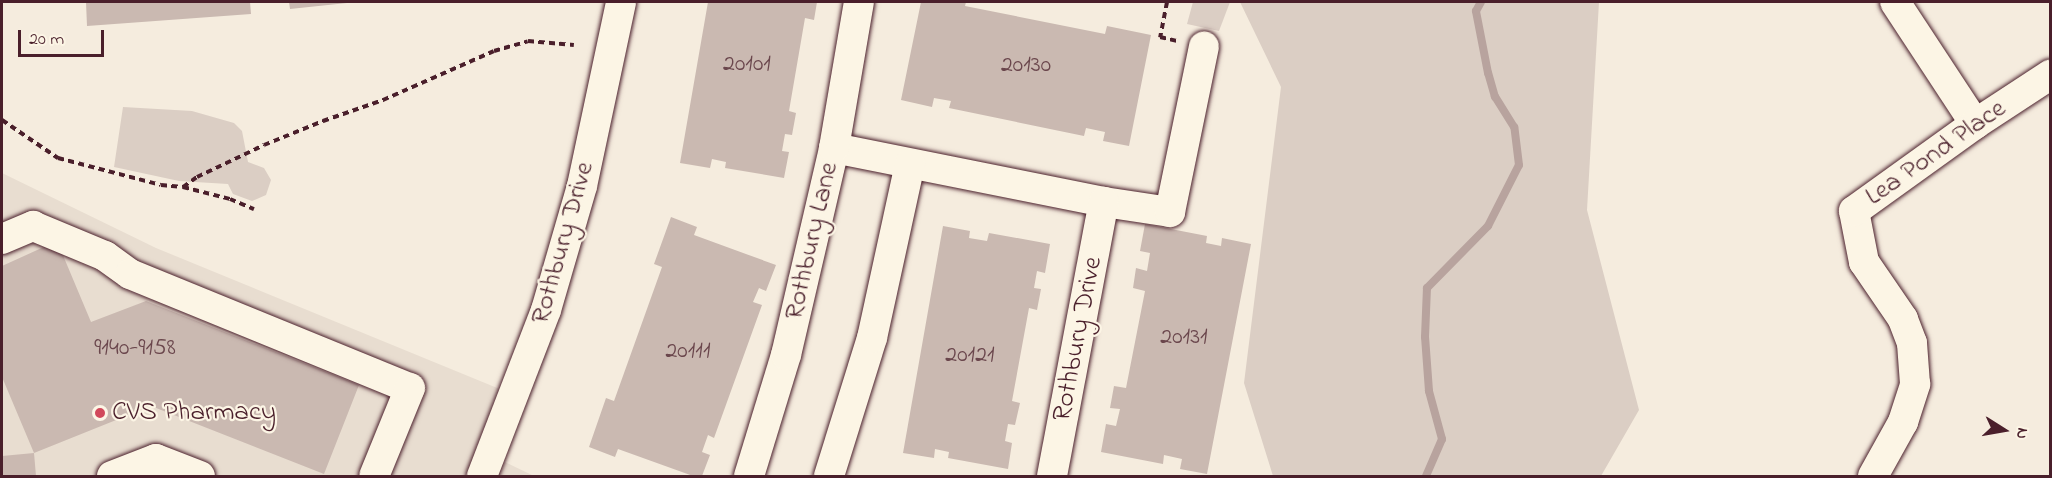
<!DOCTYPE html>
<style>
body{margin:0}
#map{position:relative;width:2052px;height:478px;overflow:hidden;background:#f5ecde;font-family:"Indie Flower",sans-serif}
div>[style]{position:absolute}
.built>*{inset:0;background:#e8ddd0}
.green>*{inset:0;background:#dbcec4}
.stream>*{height:8px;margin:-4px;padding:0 4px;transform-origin:4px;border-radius:4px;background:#b8a39e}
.building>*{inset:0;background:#cab9b1}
.path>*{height:4px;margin-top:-2px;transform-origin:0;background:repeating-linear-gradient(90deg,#4a1f2b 0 6px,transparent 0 10.5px)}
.roads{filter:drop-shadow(0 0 2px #4a1f2b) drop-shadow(0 0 2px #4a1f2b)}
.minor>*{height:30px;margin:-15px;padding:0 15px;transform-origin:15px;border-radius:15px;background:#fcf5e5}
.dots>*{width:16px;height:16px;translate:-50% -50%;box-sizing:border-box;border:3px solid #fcf5e5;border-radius:50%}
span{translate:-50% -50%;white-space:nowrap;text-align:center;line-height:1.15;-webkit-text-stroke:4.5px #fcf5e5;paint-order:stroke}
.number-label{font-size:24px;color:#6a464c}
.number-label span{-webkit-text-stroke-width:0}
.street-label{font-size:27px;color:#4a1f2b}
.poi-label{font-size:27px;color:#4a1f2b}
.left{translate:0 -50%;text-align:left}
.frame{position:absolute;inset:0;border:3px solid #4a1f2b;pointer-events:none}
.north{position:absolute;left:1974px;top:400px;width:60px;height:60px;-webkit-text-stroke:4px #fcf5e5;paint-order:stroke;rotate:101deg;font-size:16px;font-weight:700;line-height:24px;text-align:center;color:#4a1f2b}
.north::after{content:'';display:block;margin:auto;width:21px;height:27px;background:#4a1f2b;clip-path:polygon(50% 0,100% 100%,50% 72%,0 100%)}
.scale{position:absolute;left:18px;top:30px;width:86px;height:27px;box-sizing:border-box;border:3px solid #4a1f2b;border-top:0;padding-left:8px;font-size:18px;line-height:21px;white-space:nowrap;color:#4a1f2b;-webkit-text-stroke:4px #fcf5e5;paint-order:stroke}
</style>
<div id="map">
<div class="built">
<div style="clip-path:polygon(2px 173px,156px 248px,507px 392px,476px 448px,534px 476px,2px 476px)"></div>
</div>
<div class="green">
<div style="clip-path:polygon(1193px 2px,1230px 2px,1219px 31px,1187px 24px)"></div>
<div style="clip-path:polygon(1240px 2px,1599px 2px,1587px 210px,1639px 410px,1601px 476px,1273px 476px,1244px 383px,1281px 87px)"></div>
<div style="clip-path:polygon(123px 107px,192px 111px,234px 123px,242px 131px,248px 162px,264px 168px,271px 180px,266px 195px,252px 201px,233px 194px,228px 184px,179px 181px,114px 167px)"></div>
</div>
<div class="stream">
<div style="left:1426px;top:476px;width:40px;rotate:-66.6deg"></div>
<div style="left:1442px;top:439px;width:50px;rotate:-105.2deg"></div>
<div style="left:1429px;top:391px;width:54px;rotate:-94.2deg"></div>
<div style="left:1425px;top:337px;width:49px;rotate:-87.7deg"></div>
<div style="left:1427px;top:288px;width:87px;rotate:-45.5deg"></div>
<div style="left:1488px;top:226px;width:68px;rotate:-63.1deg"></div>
<div style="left:1519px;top:165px;width:38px;rotate:-97deg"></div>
<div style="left:1514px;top:127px;width:36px;rotate:-122deg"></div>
<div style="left:1495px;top:97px;width:25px;rotate:-106deg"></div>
<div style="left:1488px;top:73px;width:63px;rotate:-101deg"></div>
<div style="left:1476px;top:11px;width:10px;rotate:-61deg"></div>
</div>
<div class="building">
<div style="clip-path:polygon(86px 2px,250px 2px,251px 14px,87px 26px)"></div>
<div style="clip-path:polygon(289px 2px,347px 2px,347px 3px,290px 9px)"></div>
<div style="clip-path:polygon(708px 2px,817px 2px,814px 20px,805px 18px,789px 111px,796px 113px,792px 135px,785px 134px,782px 151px,789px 152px,784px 178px,725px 168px,726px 162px,712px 159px,710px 168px,680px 163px)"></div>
<div style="clip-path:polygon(921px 2px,966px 2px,965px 6px,1105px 34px,1107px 26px,1151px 35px,1129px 146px,1103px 141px,1105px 132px,1086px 128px,1084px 136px,949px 108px,951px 101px,934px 98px,932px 107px,901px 100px)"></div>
<div style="clip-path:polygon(671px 217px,697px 227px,694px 235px,776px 265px,766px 291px,759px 288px,753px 302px,762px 305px,714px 438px,708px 435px,702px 452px,710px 455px,702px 476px,693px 476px,618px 449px,615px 457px,589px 447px,606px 398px,614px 401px,662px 267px,654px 264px)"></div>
<div style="clip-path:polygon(1145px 224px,1207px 236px,1206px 243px,1221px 246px,1222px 238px,1251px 244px,1207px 474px,1180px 469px,1182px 459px,1164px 455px,1163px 464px,1101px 452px,1106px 424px,1116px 426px,1120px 409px,1110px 408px,1114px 386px,1126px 388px,1145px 291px,1133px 288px,1136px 268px,1147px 271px,1150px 253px,1140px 251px)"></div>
<div style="clip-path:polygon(943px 226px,970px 231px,969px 238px,987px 241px,989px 233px,1050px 244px,1045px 273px,1037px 271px,1034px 288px,1041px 289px,1037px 310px,1029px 308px,1012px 401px,1020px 403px,1015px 425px,1008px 424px,1005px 441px,1012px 443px,1008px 469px,948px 458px,949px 452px,935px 449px,934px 458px,903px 453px)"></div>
<div style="clip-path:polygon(57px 241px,91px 322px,146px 301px,359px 385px,324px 474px,151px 406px,34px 453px,2px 377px,2px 266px)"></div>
<div style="clip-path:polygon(34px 453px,36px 476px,2px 476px,2px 456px)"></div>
</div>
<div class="path">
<div style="left:1167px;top:2px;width:36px;rotate:101deg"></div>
<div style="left:1160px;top:37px;width:17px;rotate:13deg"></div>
<div style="left:2px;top:120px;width:68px;rotate:34.2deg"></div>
<div style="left:58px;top:158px;width:106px;rotate:14.7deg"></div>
<div style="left:161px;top:185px;width:22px;rotate:5deg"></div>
<div style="left:183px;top:187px;width:49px;rotate:14.3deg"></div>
<div style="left:230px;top:199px;width:26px;rotate:23deg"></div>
<div style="left:183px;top:187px;width:17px;rotate:-36deg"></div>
<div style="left:197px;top:177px;width:74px;rotate:-25.5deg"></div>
<div style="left:264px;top:145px;width:64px;rotate:-22.1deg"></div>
<div style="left:323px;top:121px;width:64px;rotate:-19.3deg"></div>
<div style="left:383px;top:100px;width:121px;rotate:-23.8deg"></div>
<div style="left:494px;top:51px;width:35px;rotate:-16deg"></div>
<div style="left:528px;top:41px;width:46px;rotate:5deg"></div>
</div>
<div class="roads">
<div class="minor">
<div style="left:1895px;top:2px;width:146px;rotate:56.7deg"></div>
<div style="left:834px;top:148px;width:275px;rotate:11.3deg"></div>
<div style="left:1104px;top:202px;width:67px;rotate:8.6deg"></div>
<div style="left:1170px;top:212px;width:169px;rotate:-78.4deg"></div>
<div style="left:2px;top:239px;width:34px;rotate:-23deg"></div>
<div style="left:33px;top:226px;width:78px;rotate:22.6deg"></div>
<div style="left:105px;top:256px;width:31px;rotate:36deg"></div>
<div style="left:130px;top:274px;width:302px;rotate:22.2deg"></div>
<div style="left:410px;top:388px;width:95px;rotate:112.2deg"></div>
<div style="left:112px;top:476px;width:47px;rotate:-21.1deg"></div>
<div style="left:156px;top:459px;width:47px;rotate:21.1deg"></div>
<div style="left:482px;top:476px;width:178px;rotate:-68.9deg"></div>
<div style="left:546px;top:310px;width:129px;rotate:-73.8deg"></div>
<div style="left:582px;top:186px;width:188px;rotate:-78deg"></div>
<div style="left:749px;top:476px;width:127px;rotate:-73deg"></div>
<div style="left:786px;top:355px;width:212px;rotate:-76.9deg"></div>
<div style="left:834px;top:148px;width:148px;rotate:-80.3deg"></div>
<div style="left:829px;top:476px;width:145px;rotate:-72.7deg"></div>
<div style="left:872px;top:338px;width:178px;rotate:-77.7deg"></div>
<div style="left:1052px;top:476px;width:279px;rotate:-79.3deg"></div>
<div style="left:1873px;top:476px;width:62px;rotate:-60.9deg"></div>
<div style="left:1903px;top:422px;width:40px;rotate:-72deg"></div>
<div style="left:1915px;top:384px;width:41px;rotate:-94.2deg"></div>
<div style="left:1912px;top:343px;width:26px;rotate:-111deg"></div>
<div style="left:1903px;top:319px;width:69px;rotate:-124.4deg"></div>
<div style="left:1864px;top:262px;width:52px;rotate:-101.1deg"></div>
<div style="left:1854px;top:211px;width:149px;rotate:-35.7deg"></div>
<div style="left:1975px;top:124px;width:90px;rotate:-33.2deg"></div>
</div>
</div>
<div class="dots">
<div style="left:100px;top:413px;background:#d1495b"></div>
</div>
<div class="number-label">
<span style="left:747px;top:65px">20101</span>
<span style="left:1026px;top:66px">20130</span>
<span style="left:1184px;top:338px">20131</span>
<span style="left:135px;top:349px">9140-9158</span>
<span style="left:688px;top:352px">20111</span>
<span style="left:970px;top:356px">20121</span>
</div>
<div class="street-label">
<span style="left:1936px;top:153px;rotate:-35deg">Lea Pond Place</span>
<span style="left:812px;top:241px;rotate:-77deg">Rothbury Lane</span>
<span style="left:563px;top:243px;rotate:-74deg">Rothbury Drive</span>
<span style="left:1078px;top:339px;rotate:-79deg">Rothbury Drive</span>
</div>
<div class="poi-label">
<span class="left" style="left:112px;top:413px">CVS Pharmacy</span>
</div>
<div class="frame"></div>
<div class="north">N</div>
<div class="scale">20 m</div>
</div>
